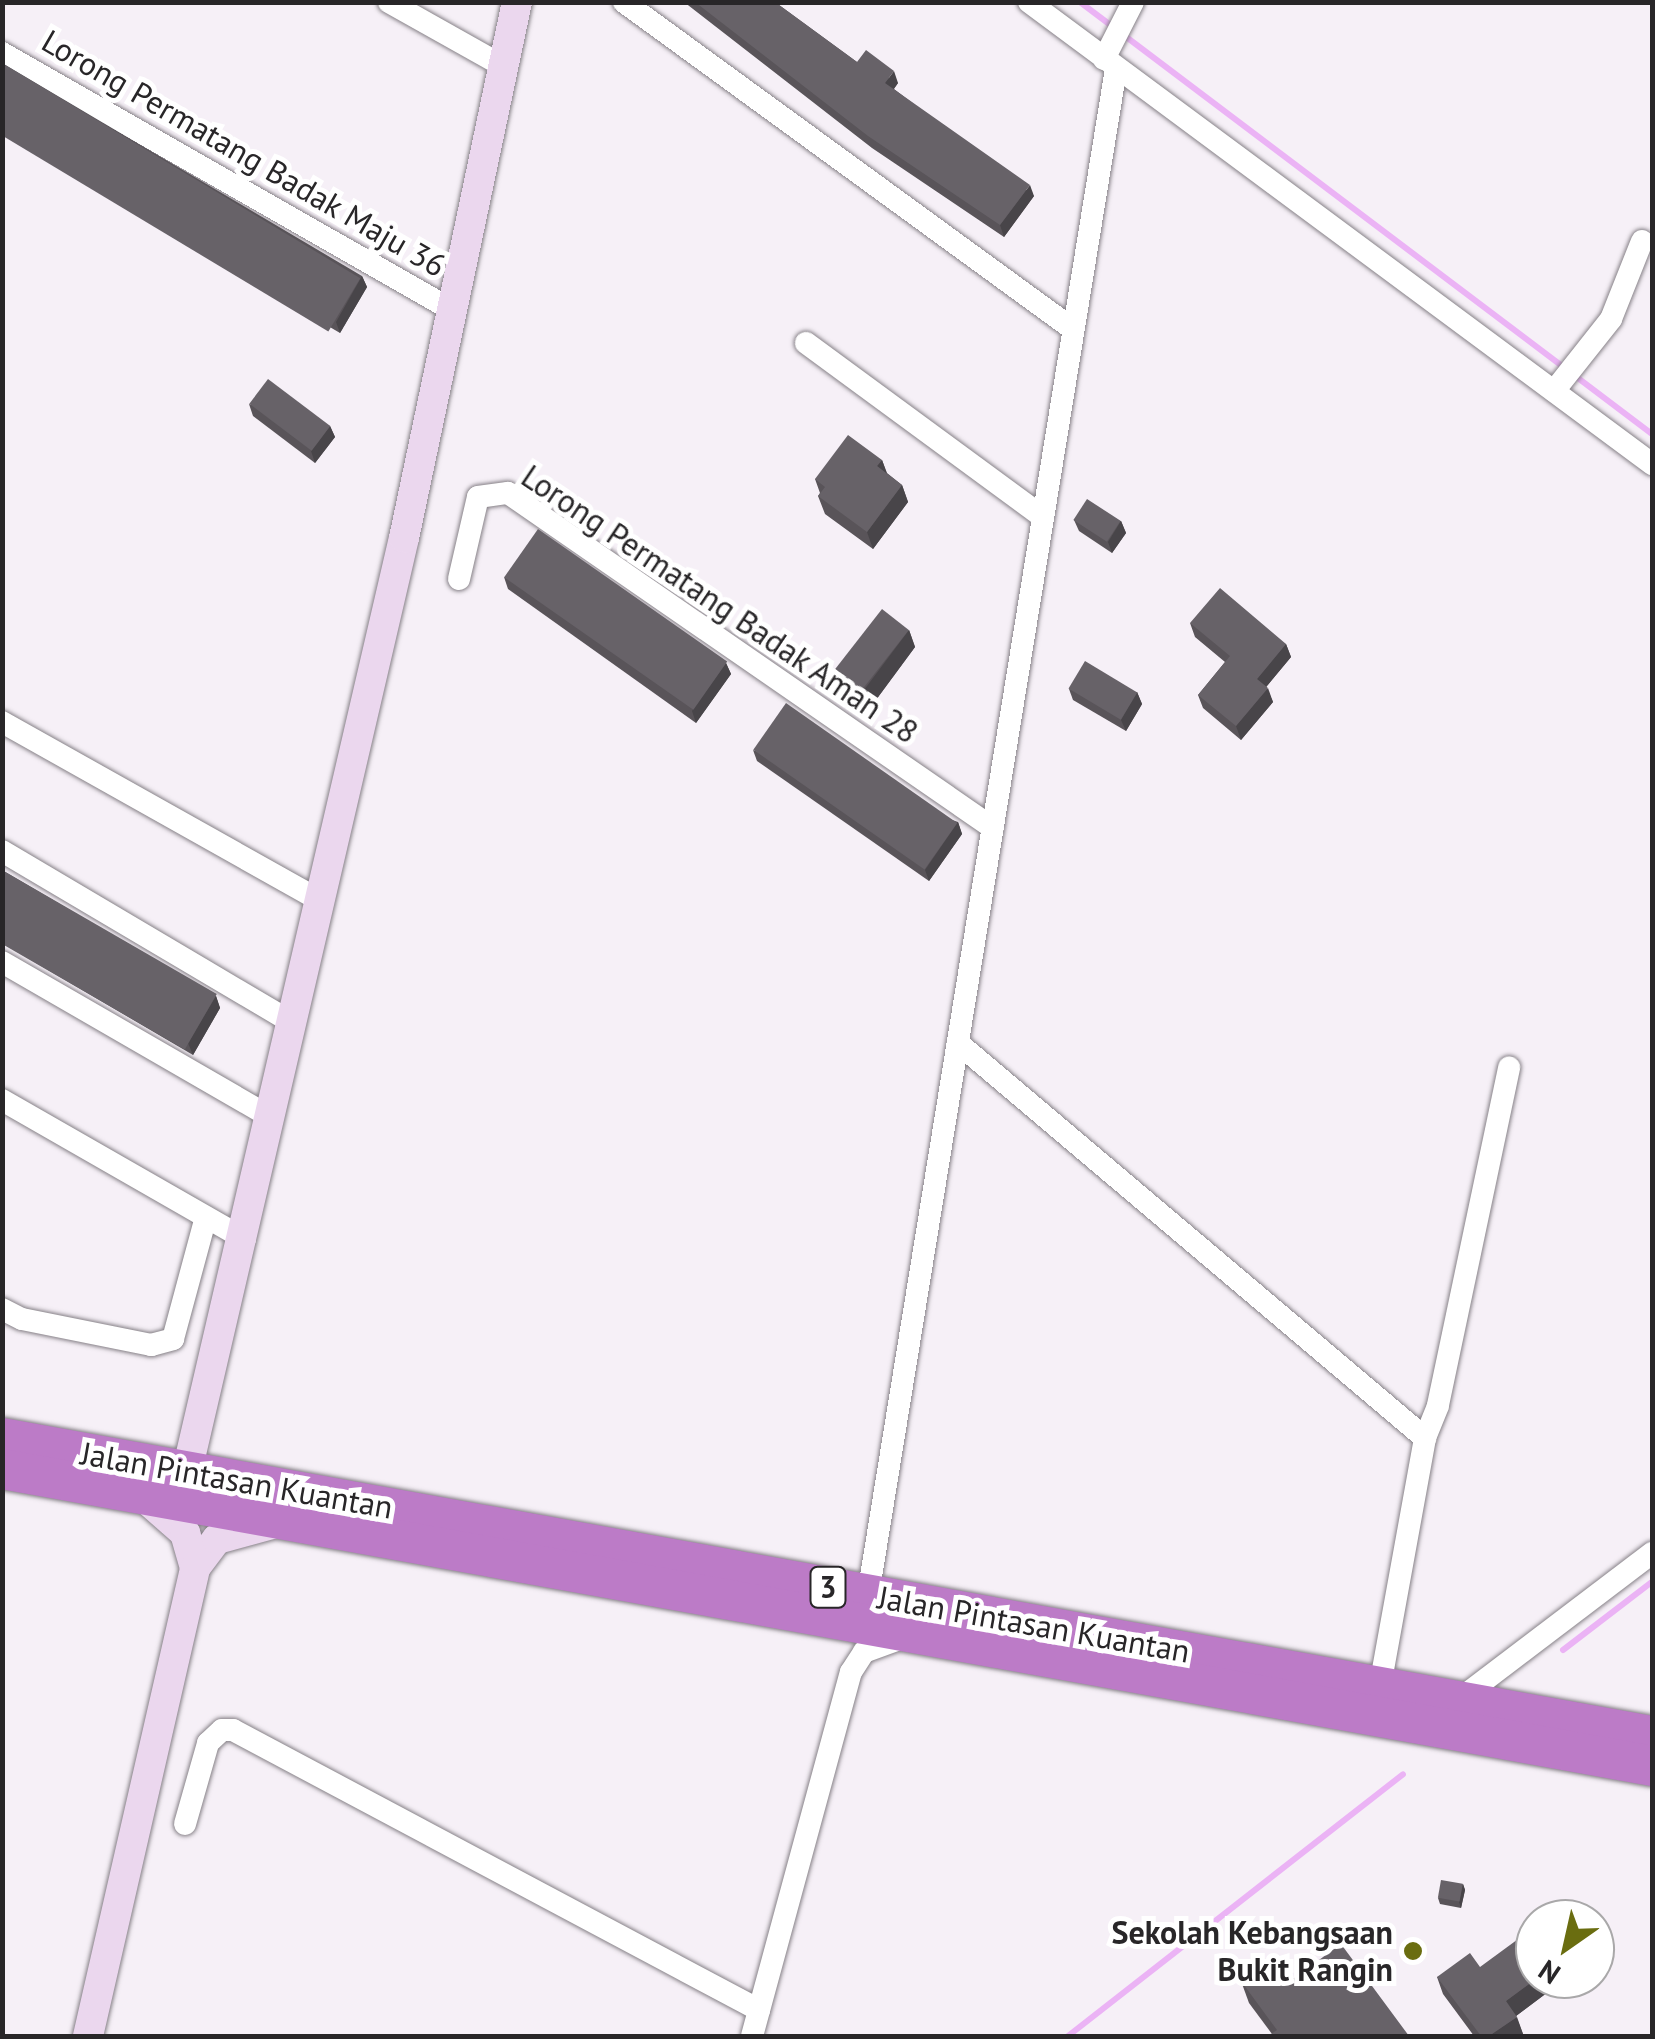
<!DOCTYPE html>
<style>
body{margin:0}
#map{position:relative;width:1655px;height:2039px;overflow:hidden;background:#f6f0f7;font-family:"PT Sans",sans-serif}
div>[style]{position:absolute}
.stream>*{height:6px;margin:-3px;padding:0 3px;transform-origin:3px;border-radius:3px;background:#ebb3f5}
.roads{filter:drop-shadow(0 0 2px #868187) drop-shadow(0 0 2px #868187)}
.street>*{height:22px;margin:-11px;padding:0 11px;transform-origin:11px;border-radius:11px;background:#fff}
.secondary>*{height:30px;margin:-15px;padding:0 15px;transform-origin:15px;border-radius:15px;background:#ebd7ee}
.highway>*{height:40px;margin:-20px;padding:0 20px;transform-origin:20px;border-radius:20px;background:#bc7bc7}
.wall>*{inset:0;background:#595459}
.shaded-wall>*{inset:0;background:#484549}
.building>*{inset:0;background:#676268;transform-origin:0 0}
.dots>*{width:28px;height:28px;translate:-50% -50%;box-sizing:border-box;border:5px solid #fff;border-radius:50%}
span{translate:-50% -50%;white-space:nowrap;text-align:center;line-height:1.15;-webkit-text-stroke:10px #fff;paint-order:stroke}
.shield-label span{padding:2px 8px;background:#fff;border:2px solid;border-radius:8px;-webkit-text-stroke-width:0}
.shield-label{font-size:30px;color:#282628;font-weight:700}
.street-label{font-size:32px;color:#282628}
.poi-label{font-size:32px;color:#282628;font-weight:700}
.right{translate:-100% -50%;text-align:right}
.frame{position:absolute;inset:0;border:5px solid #282628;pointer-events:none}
.north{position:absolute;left:1515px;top:1899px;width:100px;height:100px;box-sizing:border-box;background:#fff;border:2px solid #a9a8a9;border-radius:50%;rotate:214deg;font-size:28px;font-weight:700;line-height:40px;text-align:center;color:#282628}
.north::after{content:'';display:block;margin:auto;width:35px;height:45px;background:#6a6d10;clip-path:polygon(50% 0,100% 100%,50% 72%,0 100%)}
</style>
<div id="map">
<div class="stream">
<div style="left:1080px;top:2px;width:717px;rotate:37.06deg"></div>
<div style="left:1563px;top:1650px;width:112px;rotate:-37.4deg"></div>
<div style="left:1068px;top:2036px;width:425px;rotate:-38deg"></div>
</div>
<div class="roads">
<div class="street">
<div style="left:389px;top:2px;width:133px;rotate:29.3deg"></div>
<div style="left:624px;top:2px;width:552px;rotate:36.08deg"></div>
<div style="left:1029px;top:2px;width:776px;rotate:36.56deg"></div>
<div style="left:2px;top:53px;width:518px;rotate:29.73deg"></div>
<div style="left:1104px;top:59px;width:64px;rotate:-63deg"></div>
<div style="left:806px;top:343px;width:290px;rotate:36.3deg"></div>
<div style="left:1554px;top:391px;width:92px;rotate:-51.6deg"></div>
<div style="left:1611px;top:319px;width:84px;rotate:-68.3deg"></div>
<div style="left:459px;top:579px;width:84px;rotate:-77deg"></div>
<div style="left:478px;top:497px;width:30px;rotate:-8deg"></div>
<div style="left:508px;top:493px;width:589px;rotate:34.63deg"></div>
<div style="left:2px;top:722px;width:364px;rotate:29.3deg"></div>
<div style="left:2px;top:851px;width:336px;rotate:30.6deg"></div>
<div style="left:2px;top:962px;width:310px;rotate:30deg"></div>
<div style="left:958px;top:1043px;width:612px;rotate:40.23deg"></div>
<div style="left:2px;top:1100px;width:280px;rotate:29.8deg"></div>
<div style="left:2px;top:1309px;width:22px;rotate:27deg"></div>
<div style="left:22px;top:1319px;width:132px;rotate:11.4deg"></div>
<div style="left:151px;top:1345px;width:23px;rotate:-15deg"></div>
<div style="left:173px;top:1339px;width:126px;rotate:-74.9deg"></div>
<div style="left:868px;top:1595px;width:1546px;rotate:-80.77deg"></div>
<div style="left:1380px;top:1686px;width:252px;rotate:-79.7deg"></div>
<div style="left:1425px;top:1438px;width:35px;rotate:-68deg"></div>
<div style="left:1438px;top:1405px;width:345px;rotate:-78.1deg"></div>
<div style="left:1457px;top:1701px;width:245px;rotate:-37.2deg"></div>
<div style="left:185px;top:1824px;width:84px;rotate:-74.1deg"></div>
<div style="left:208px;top:1743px;width:19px;rotate:-43deg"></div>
<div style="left:222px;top:1730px;width:11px"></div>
<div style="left:233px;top:1730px;width:596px;rotate:28.03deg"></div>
<div style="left:752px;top:2036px;width:377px;rotate:-74.8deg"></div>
<div style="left:851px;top:1672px;width:24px;rotate:-57deg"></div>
<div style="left:864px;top:1652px;width:40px;rotate:-20.2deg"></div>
</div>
<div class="secondary">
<div style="left:187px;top:1471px;width:958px;rotate:-76.91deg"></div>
<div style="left:404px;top:538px;width:548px;rotate:-78.1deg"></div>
<div style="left:144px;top:1497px;width:55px;rotate:41.3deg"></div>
<div style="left:185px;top:1533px;width:36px;rotate:74deg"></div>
<div style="left:88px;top:2036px;width:480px;rotate:-77.1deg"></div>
<div style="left:195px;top:1568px;width:36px;rotate:-53deg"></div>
<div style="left:217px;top:1539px;width:57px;rotate:-15.3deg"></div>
</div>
<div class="highway">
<div style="left:2px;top:1438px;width:1677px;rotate:10.24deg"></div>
<div style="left:2px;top:1469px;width:1677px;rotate:10.2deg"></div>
</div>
</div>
<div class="wall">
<div style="clip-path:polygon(684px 2px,775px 2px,857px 62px,898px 83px,894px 89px,1034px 196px,1004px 237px,872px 148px)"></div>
<div style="clip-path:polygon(2px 63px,362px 276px,367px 287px,340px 333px,2px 134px)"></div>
<div style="clip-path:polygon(249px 404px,330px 426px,335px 437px,315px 463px,253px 416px)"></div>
<div style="clip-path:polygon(882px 460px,887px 473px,902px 485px,908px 502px,873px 549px,825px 514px,818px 496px,820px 493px,815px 479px)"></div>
<div style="clip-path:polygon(1074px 520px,1121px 521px,1126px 533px,1112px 553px,1079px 531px)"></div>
<div style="clip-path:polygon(504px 577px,726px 663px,731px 674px,696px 723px,508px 589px)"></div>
<div style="clip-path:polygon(1190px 623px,1286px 644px,1291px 657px,1266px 687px,1273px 702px,1241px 740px,1203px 708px,1198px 695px,1225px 662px,1195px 637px)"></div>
<div style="clip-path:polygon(909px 630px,915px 647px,870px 708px,843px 687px,837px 670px)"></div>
<div style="clip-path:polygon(1069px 689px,1137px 692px,1142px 704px,1126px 731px,1073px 700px)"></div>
<div style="clip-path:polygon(753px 750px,958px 822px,962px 834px,929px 881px,757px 761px)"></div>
<div style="clip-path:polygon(2px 870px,216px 996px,220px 1008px,193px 1055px,2px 943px)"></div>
<div style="clip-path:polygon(1463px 1884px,1465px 1890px,1461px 1908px,1440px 1904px,1438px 1898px)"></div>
<div style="clip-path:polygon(1480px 1967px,1556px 1986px,1516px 2016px,1523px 2034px,1519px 2036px,1474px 2036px,1443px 1994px,1437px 1977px)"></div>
<div style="clip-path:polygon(1241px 1981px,1290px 1981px,1409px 2036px,1272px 2034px,1249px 2003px)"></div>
</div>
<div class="shaded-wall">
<div style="clip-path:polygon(894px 71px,898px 83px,889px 95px,885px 83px)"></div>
<div style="clip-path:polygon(1030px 185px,1034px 196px,1004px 237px,1000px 225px)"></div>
<div style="clip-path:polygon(362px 276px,367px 287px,340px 333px,336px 322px)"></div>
<div style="clip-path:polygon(330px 426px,335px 437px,315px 463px,311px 451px)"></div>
<div style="clip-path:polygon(882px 460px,888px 477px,877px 466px)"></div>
<div style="clip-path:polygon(902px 485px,908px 502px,873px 549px,867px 532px)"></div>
<div style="clip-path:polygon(1121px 521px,1126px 533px,1112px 553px,1108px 542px)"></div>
<div style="clip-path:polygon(909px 630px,915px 647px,870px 708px,864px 690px)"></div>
<div style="clip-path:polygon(1286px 644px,1291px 657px,1262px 692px,1257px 679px)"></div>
<div style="clip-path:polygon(726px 663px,731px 674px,696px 723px,692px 711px)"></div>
<div style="clip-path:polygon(1268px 688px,1273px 702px,1241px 740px,1236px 726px)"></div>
<div style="clip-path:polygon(1137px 692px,1142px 704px,1126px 731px,1121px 720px)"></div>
<div style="clip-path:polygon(958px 822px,962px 834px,929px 881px,925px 870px)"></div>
<div style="clip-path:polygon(216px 996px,220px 1008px,193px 1055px,188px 1043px)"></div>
<div style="clip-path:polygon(1463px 1884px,1465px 1890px,1461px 1908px,1459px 1902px)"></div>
<div style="clip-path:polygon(1536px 1979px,1554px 1979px,1556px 1986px,1512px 2019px,1506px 2001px)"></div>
<div style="clip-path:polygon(1517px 2017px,1523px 2034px,1519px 2036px,1489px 2036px)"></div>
</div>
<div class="building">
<div style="clip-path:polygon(695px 2px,775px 2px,857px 62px,866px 50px,894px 71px,885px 83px,1030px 185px,1000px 225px,868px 136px)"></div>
<div style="left:2px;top:63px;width:418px;height:62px;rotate:31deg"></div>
<div style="left:268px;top:379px;width:78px;height:31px;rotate:37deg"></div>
<div style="clip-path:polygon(848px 435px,882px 460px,877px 466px,902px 485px,867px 532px,818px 496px,825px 487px,815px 479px)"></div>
<div style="left:1087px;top:499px;width:40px;height:25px;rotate:33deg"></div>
<div style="left:538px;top:529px;width:231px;height:59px;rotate:35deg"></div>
<div style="clip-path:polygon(1220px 588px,1286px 644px,1257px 679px,1268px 688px,1236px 726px,1198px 695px,1230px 656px,1190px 623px)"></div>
<div style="left:882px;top:609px;width:34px;height:76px;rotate:38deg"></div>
<div style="left:1085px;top:661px;width:61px;height:32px;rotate:31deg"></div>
<div style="left:786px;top:703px;width:209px;height:57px;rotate:35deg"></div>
<div style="left:2px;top:870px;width:248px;height:64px;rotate:30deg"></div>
<div style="left:1441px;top:1880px;width:22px;height:18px;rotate:10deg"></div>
<div style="clip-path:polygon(1525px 1934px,1535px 1948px,1535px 1979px,1536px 1979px,1506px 2001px,1517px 2017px,1489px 2036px,1481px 2036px,1437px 1977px,1470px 1953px,1480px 1967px)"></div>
<div style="clip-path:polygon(1341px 1944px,1409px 2036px,1268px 2036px,1277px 2030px,1241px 1981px,1273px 1958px,1290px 1981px)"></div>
</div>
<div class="dots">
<div style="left:1413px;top:1951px;background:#6a6d10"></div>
</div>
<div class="shield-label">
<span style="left:828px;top:1587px">3</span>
</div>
<div class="street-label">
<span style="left:244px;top:153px;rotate:30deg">Lorong Permatang Badak Maju 36</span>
<span style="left:720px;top:604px;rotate:34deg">Lorong Permatang Badak Aman 28</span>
<span style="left:237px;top:1480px;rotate:10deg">Jalan Pintasan Kuantan</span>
<span style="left:1034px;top:1624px;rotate:10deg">Jalan Pintasan Kuantan</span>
</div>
<div class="poi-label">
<span class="right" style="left:1393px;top:1951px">Sekolah Kebangsaan<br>Bukit Rangin</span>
</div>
<div class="frame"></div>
<div class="north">N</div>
</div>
